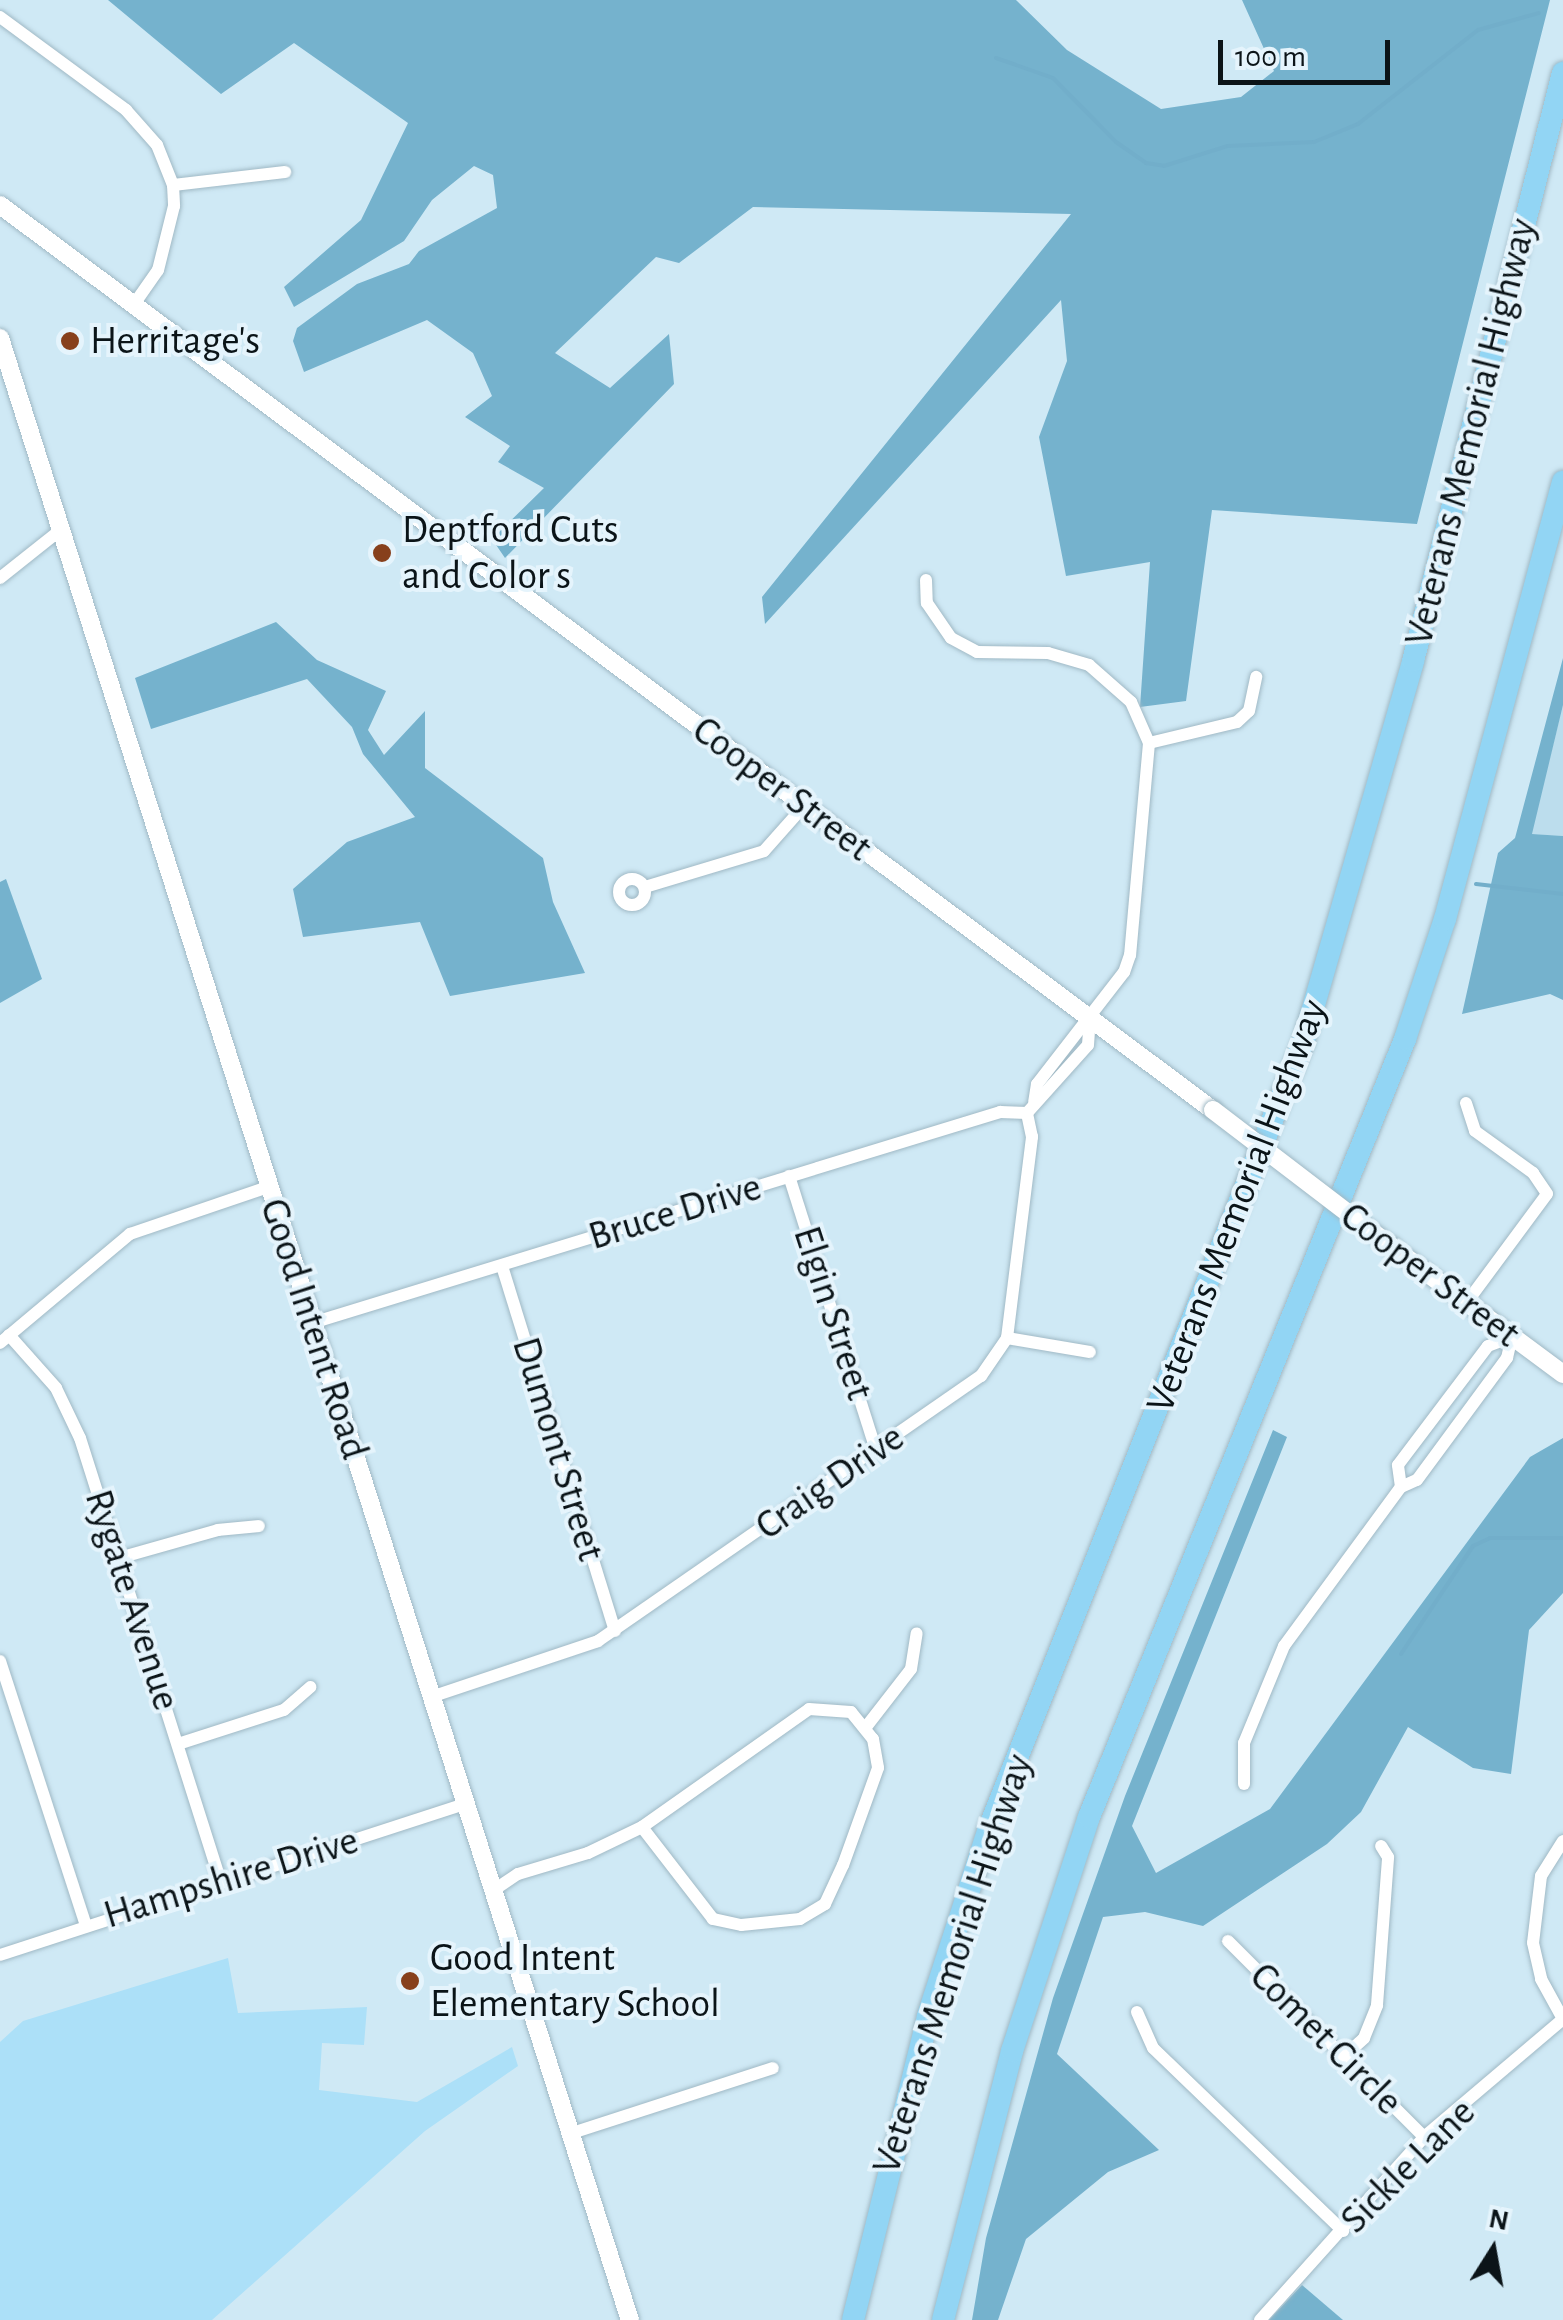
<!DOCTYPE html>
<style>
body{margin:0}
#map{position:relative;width:1563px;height:2320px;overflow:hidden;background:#cfe9f5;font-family:"Alegreya Sans",sans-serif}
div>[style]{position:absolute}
.built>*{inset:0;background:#bcdded}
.green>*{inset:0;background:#ace0f8}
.forest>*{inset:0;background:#75b2cd}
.stream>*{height:4px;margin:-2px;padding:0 2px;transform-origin:2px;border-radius:2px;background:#72aeca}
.roads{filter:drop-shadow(0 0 2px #a0b9c5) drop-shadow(0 0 2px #a0b9c5)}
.street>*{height:12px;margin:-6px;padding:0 6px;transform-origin:6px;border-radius:6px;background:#fff}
.street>.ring{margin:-6px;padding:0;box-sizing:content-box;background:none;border:12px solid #fff;border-radius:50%}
.secondary>*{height:18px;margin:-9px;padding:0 9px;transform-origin:9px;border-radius:9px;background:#fff}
.highway>*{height:22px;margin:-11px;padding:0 11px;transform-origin:11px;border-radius:11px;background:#92d5f4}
.bridges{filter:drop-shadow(0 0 2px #a0b9c5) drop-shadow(0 0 2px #a0b9c5)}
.secondary-bridge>*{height:18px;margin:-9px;padding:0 9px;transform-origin:9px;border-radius:9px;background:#fff}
.dots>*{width:28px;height:28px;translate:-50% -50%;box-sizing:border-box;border:5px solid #e5f4fc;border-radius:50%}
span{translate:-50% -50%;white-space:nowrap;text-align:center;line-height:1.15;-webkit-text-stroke:8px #e5f4fc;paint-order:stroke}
.poi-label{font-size:40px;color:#0b1418}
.left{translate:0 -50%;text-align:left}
.street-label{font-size:40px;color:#0b1418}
.north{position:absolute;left:1443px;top:2200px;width:100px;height:100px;-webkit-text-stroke:8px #e5f4fc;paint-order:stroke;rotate:11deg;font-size:28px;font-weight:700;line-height:40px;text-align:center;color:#0b1418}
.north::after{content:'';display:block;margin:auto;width:35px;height:45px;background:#0b1418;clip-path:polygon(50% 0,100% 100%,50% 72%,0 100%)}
.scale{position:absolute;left:1218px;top:40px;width:172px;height:45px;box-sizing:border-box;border:5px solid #0b1418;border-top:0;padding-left:12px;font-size:30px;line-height:35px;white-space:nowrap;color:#0b1418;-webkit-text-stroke:8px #e5f4fc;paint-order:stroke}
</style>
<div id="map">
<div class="built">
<div style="clip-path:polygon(1563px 705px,1563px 836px,1531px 834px)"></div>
</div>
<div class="green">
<div style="clip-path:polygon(228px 1958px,238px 2013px,367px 2007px,364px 2045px,322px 2043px,319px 2090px,417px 2102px,512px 2047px,518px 2066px,425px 2131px,212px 2320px,0 2320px,0 2042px,23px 2021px)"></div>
</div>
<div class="forest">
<div style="clip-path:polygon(108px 0,1016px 0,1067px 50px,1161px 109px,1241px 97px,1274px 71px,1242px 0,1550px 0,1417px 524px,1212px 510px,1186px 701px,1140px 707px,1150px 562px,1066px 576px,1039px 437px,1067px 361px,1061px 300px,765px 624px,762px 597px,1071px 214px,753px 207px,679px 263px,656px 257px,555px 353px,610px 388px,669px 334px,674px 384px,505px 558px,492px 539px,544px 488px,498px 462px,510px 446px,465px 417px,492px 396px,473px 353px,427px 320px,304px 372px,293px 341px,297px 328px,357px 284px,409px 264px,419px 251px,497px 208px,493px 175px,474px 166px,432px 200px,404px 241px,294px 307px,284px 287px,361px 220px,408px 123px,294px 43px,221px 94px)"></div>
<div style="clip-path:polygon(276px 622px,317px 660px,386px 691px,368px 730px,384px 755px,425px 711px,425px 768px,543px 858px,553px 902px,585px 973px,450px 996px,420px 922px,303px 937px,293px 889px,347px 842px,415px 817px,363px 754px,352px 727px,307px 679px,151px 729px,135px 678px)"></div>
<div style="clip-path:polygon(1563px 658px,1563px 705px,1532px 834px,1563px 836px,1563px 1000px,1550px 994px,1462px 1014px,1498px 853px,1515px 838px)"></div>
<div style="clip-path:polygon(6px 879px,42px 979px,0 1003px,0 882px)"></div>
<div style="clip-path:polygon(1273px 1430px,1287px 1437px,1132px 1826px,1156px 1873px,1270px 1809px,1530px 1457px,1563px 1438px,1563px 1593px,1529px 1630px,1511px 1774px,1473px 1768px,1408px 1727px,1361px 1812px,1327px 1844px,1203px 1926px,1145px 1912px,1103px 1917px,1057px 2054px,1159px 2150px,1108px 2172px,1026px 2239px,998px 2320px,972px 2320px,986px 2238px,1053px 1998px,1125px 1796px)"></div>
<div style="clip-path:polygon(1302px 2285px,1343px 2320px,1269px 2320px)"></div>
</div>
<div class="stream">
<div style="left:996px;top:58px;width:60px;rotate:19.3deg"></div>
<div style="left:1053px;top:78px;width:90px;rotate:45.5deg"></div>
<div style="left:1116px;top:142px;width:37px;rotate:35deg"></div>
<div style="left:1146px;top:163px;width:18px;rotate:9deg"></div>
<div style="left:1164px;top:166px;width:67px;rotate:-17.4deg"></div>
<div style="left:1228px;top:146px;width:86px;rotate:-2.7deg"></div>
<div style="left:1314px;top:142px;width:48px;rotate:-22.2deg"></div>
<div style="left:1358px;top:124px;width:152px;rotate:-38.1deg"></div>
<div style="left:1478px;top:30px;width:63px;rotate:-15.6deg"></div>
<div style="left:1476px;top:884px;width:88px;rotate:6.6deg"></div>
<div style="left:1401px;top:1654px;width:130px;rotate:-56.3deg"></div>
<div style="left:1473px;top:1546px;width:19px;rotate:-25deg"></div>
<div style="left:1490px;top:1538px;width:73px"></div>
</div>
<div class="roads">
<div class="street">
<div style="left:0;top:17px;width:157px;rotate:36.4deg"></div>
<div style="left:126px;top:110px;width:47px;rotate:48.5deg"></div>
<div style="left:157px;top:145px;width:43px;rotate:68.2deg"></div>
<div style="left:173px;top:185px;width:21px;rotate:87deg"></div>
<div style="left:174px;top:206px;width:66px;rotate:104deg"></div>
<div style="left:158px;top:270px;width:40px;rotate:124.9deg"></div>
<div style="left:173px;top:185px;width:113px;rotate:-6.6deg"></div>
<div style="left:0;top:578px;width:75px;rotate:-38.5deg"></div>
<div style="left:926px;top:580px;width:23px;rotate:88deg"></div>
<div style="left:927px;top:603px;width:42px;rotate:55.6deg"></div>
<div style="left:951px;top:638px;width:30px;rotate:28deg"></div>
<div style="left:977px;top:652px;width:71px;rotate:0.8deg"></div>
<div style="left:1048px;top:653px;width:43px;rotate:16.3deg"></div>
<div style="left:1089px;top:665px;width:56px;rotate:41.4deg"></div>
<div style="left:1131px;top:702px;width:45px;rotate:66.3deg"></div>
<div style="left:1149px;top:743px;width:213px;rotate:95.1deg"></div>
<div style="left:1130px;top:955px;width:18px;rotate:109deg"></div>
<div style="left:1124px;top:972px;width:142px;rotate:127.8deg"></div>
<div style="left:1037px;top:1084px;width:18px;rotate:99deg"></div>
<div style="left:1149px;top:743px;width:90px;rotate:-13.4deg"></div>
<div style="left:1237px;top:722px;width:16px;rotate:-43deg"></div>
<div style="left:1249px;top:711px;width:35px;rotate:-78deg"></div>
<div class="ring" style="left:619px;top:879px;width:14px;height:14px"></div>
<div style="left:645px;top:887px;width:124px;rotate:-16.8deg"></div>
<div style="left:764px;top:851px;width:60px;rotate:-48.4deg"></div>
<div style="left:1466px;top:1103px;width:29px;rotate:72deg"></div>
<div style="left:1475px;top:1131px;width:72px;rotate:35.9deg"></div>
<div style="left:1533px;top:1173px;width:25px;rotate:56deg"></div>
<div style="left:1547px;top:1194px;width:134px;rotate:126.5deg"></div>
<div style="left:789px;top:1176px;width:287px;rotate:72.4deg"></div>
<div style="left:502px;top:1266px;width:382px;rotate:72.8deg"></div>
<div style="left:312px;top:1323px;width:720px;rotate:-17.05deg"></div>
<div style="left:1000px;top:1112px;width:27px;rotate:2deg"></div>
<div style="left:1027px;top:1113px;width:91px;rotate:-48.1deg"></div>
<div style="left:1088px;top:1045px;width:28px;rotate:-86deg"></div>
<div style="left:9px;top:1335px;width:71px;rotate:48.4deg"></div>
<div style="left:56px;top:1388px;width:55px;rotate:64.4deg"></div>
<div style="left:80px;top:1438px;width:467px;rotate:72.4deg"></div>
<div style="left:1007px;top:1338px;width:84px;rotate:9.6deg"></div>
<div style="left:0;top:1343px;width:170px;rotate:-40deg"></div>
<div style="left:130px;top:1234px;width:146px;rotate:-18.8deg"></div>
<div style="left:1401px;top:1487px;width:22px;rotate:-98deg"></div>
<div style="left:1398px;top:1465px;width:149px;rotate:-52.9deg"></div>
<div style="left:1488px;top:1346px;width:26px;rotate:-21deg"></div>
<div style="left:119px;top:1558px;width:103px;rotate:-15.8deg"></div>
<div style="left:218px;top:1530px;width:41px;rotate:-5.6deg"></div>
<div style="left:0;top:1661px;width:275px;rotate:72deg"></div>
<div style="left:431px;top:1697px;width:176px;rotate:-18.5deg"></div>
<div style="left:598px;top:1641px;width:466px;rotate:-34.7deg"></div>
<div style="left:981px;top:1376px;width:46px;rotate:-55.6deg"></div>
<div style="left:1007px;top:1338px;width:203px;rotate:-82.9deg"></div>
<div style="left:1032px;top:1137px;width:25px;rotate:-102deg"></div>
<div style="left:866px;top:1727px;width:73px;rotate:-52.2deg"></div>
<div style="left:911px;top:1669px;width:36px;rotate:-81deg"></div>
<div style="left:178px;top:1744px;width:111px;rotate:-17.8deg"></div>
<div style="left:284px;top:1710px;width:35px;rotate:-41deg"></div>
<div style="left:1244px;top:1784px;width:41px;rotate:-90deg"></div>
<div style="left:1244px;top:1743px;width:105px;rotate:-67.6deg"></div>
<div style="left:1284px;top:1646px;width:197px;rotate:-53.7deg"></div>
<div style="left:1401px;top:1487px;width:17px;rotate:-24deg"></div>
<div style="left:1417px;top:1480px;width:152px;rotate:-53.6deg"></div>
<div style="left:1507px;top:1358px;width:22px;rotate:-77deg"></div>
<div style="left:1563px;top:1841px;width:41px;rotate:122.2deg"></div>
<div style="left:1541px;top:1876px;width:67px;rotate:96.8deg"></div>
<div style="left:1533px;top:1943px;width:37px;rotate:77deg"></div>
<div style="left:1541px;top:1979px;width:46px;rotate:61.2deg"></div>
<div style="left:491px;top:1892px;width:32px;rotate:-34deg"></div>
<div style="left:518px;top:1874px;width:73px;rotate:-16.7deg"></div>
<div style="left:588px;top:1853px;width:60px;rotate:-25.7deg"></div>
<div style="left:642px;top:1827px;width:204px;rotate:-35.2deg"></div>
<div style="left:809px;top:1709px;width:42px;rotate:4.1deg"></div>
<div style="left:851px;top:1712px;width:35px;rotate:51deg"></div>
<div style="left:873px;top:1739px;width:29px;rotate:80deg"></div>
<div style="left:878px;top:1768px;width:103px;rotate:109.8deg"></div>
<div style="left:843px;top:1865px;width:43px;rotate:114.8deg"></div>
<div style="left:825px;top:1904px;width:29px;rotate:149deg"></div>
<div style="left:800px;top:1919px;width:59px;rotate:174.2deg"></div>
<div style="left:741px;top:1925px;width:29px;rotate:-168deg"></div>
<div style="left:713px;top:1919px;width:116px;rotate:-127.7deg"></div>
<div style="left:1228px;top:1941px;width:277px;rotate:45deg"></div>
<div style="left:0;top:1955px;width:487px;rotate:-18deg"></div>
<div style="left:1137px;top:2012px;width:39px;rotate:66deg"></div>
<div style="left:1153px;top:2048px;width:264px;rotate:43.9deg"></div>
<div style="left:1341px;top:2059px;width:31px;rotate:-42deg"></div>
<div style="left:1364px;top:2038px;width:35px;rotate:-68deg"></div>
<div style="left:1377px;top:2005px;width:148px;rotate:-85.7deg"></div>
<div style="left:1388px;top:1857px;width:13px;rotate:-122deg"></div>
<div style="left:572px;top:2133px;width:211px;rotate:-17.9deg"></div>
<div style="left:1260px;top:2320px;width:246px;rotate:-48.1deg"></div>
<div style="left:1424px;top:2137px;width:182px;rotate:-40.3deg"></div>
</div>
<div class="secondary">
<div style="left:0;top:205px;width:1513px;rotate:36.73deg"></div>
<div style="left:0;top:338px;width:2080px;rotate:72.37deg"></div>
<div style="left:1392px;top:1247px;width:213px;rotate:36.6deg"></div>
</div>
<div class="highway">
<div style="left:853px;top:2320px;width:313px;rotate:-76.1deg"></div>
<div style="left:928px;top:2016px;width:198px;rotate:-72deg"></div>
<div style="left:989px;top:1828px;width:845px;rotate:-68.2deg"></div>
<div style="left:1303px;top:1043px;width:398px;rotate:-73.9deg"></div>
<div style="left:1413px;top:661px;width:607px;rotate:-75.69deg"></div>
<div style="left:943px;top:2320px;width:278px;rotate:-75.6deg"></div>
<div style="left:1012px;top:2051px;width:246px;rotate:-71.8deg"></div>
<div style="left:1089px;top:1817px;width:840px;rotate:-67.89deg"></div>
<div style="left:1405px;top:1039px;width:126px;rotate:-71.6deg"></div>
<div style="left:1445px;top:919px;width:453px;rotate:-74.9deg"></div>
</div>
</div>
<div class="bridges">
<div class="secondary-bridge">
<div style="left:1213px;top:1110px;width:225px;rotate:37.4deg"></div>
</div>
</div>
<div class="dots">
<div style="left:70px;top:341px;background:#87401c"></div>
<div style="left:382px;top:553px;background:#87401c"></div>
<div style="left:410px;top:1981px;background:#87401c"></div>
</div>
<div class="poi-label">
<span class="left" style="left:90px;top:341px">Herritage's</span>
<span class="left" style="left:402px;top:553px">Deptford Cuts<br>and Color s</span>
<span class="left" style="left:430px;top:1981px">Good Intent<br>Elementary School</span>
</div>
<div class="street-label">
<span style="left:1471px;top:432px;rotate:-76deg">Veterans Memorial Highway</span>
<span style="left:782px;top:789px;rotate:37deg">Cooper Street</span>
<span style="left:1237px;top:1206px;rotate:-69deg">Veterans Memorial Highway</span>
<span style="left:675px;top:1212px;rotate:-17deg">Bruce Drive</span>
<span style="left:1430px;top:1275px;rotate:37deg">Cooper Street</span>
<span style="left:833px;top:1313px;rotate:72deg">Elgin Street</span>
<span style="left:314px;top:1329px;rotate:72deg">Good Intent Road</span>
<span style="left:558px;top:1449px;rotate:73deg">Dumont Street</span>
<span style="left:830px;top:1482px;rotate:-35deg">Craig Drive</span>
<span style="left:132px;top:1600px;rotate:72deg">Rygate Avenue</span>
<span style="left:231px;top:1878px;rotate:-17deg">Hampshire Drive</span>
<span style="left:953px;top:1964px;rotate:-72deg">Veterans Memorial Highway</span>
<span style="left:1326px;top:2039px;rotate:45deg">Comet Circle</span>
<span style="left:1408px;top:2166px;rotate:-45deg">Sickle Lane</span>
</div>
<div class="north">N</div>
<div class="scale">100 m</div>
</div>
